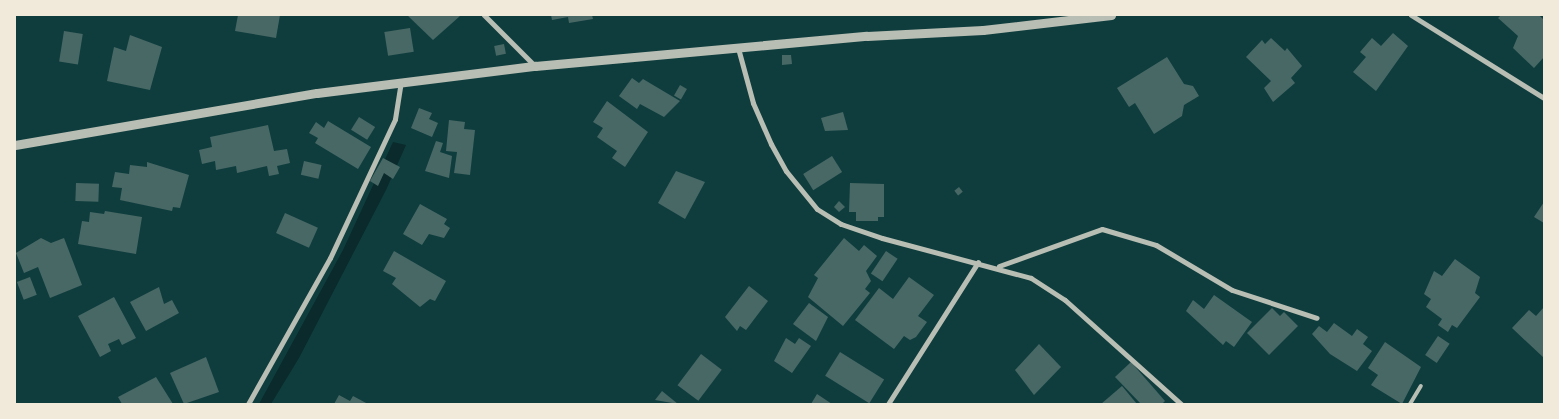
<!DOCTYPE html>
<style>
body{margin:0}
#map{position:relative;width:1559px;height:419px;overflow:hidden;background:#0f3d3e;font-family:"Public Sans",sans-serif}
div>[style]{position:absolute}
.water>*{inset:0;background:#0a2a2b}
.building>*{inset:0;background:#486865;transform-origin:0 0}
.service>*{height:4px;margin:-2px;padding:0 2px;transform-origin:2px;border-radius:2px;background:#b8beb3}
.minor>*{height:5px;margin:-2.5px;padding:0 2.5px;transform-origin:2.5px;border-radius:2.5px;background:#b8beb3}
.tertiary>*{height:9px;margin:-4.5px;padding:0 4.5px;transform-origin:4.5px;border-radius:4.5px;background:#b8beb3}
span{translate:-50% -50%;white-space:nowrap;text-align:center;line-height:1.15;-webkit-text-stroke:4.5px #f1e9da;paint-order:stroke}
.frame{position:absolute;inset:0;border:16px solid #f1e9da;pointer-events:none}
</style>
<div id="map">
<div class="water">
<div style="clip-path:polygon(393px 142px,406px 145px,386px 190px,299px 358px,271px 404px,259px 404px,343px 250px)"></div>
</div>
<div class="building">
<div style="clip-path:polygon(238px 15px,280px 15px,276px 38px,235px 31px)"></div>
<div style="clip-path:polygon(407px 15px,459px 15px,460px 16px,433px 40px)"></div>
<div style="clip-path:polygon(551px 15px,592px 15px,593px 19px,569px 23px,568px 17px,552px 20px)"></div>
<div style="clip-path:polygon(1501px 15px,1539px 15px,1544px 20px,1544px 57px,1534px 68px,1513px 48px,1518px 36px,1498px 18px)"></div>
<div style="left:410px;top:28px;width:24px;height:26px;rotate:81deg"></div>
<div style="left:64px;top:31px;width:19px;height:31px;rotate:9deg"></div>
<div style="clip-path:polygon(1393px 33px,1408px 46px,1376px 91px,1353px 72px,1366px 57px,1360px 52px,1372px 38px,1381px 46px)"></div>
<div style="clip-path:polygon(130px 35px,162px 47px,150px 90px,107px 81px,114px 47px,126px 51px)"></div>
<div style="clip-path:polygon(1271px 38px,1285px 51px,1287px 48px,1302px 66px,1291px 78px,1295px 83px,1273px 102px,1264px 88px,1271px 81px,1246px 57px,1262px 40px,1265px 44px)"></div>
<div style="left:504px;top:44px;width:10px;height:10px;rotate:79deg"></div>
<div style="clip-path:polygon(782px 55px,791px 55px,792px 64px,782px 65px)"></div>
<div style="clip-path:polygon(1167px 57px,1184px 84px,1193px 86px,1199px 96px,1184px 105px,1182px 116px,1154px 134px,1135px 103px,1129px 107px,1117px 88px)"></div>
<div style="clip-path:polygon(632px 78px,639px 83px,643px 79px,680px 101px,664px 117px,640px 104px,637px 109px,619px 96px)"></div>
<div style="left:680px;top:85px;width:8px;height:12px;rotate:30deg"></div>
<div style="clip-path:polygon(607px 101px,648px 132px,625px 167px,612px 158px,617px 151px,597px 137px,603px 128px,593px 122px)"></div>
<div style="clip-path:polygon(419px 108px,432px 113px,429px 119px,438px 123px,432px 137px,411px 128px)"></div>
<div style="clip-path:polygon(843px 112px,848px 130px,825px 131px,821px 118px)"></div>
<div style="left:359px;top:117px;width:19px;height:15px;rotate:32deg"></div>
<div style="clip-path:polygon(449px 120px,465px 122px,464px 129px,475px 130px,470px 175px,454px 173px,457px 152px,446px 151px)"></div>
<div style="clip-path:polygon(328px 121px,371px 147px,358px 169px,315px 143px,318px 138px,309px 133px,316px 122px,324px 128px)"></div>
<div style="clip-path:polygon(268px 125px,274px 151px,287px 149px,290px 163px,277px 166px,279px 174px,269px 176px,267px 166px,237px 173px,236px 166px,216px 170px,215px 161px,202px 164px,199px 150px,212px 147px,210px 137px)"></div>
<div style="clip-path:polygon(436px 141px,443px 143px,440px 152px,452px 156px,449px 178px,425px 171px)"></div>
<div style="left:832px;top:156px;width:19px;height:34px;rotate:58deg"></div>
<div style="clip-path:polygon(383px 158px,400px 167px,393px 179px,384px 173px,378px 186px,370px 181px)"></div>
<div style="left:304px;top:161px;width:18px;height:14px;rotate:13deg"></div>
<div style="clip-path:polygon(147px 162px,189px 175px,180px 208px,173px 207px,172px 211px,120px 200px,122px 188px,112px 187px,115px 172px,129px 174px,130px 165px,147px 167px)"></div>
<div style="clip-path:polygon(676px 171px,705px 182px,685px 219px,658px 203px)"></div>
<div style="left:76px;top:183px;width:23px;height:18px;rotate:2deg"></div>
<div style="clip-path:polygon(850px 183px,884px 184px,884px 217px,878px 217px,878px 221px,856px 221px,856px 212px,849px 212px)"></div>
<div style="left:959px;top:187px;width:6px;height:6px;rotate:51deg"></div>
<div style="clip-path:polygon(839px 201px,845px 207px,839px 212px,834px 207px)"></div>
<div style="clip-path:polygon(1544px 202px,1544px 223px,1534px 217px)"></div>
<div style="clip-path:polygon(420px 204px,447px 219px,444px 224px,450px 228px,444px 238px,429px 234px,422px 245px,403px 234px)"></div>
<div style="clip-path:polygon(105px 211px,142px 217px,136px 254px,78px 244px,82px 221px,89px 222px,90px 212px,104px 214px)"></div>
<div style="left:285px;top:213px;width:36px;height:22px;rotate:24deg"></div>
<div style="clip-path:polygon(41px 238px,51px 243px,64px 238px,82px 285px,50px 298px,38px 267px,24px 273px,16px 253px)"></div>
<div style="clip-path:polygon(844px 238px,859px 251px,864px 245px,877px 256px,866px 271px,871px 281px,865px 289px,870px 293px,843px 326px,808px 297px,818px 278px,814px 275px)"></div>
<div style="clip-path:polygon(394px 251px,446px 281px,435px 301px,430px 299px,420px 307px,392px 284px,396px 278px,383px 271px)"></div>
<div style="left:886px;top:251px;width:14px;height:27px;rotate:34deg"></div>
<div style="clip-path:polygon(1455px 259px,1480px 277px,1475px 293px,1480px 297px,1457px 328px,1452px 325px,1448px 332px,1438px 325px,1442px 319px,1426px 307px,1431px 299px,1424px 294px,1434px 271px,1442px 276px)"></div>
<div style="left:30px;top:277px;width:19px;height:14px;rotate:69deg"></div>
<div style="clip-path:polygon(909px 277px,934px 295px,918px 316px,927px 322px,916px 337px,910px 340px,904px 336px,894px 349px,855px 320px,879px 288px,893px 299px)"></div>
<div style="clip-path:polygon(749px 286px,768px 301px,746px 330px,740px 326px,737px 331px,725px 317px)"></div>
<div style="clip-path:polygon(159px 287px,164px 304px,172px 300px,179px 313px,146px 331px,130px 302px)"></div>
<div style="clip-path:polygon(1214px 295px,1252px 322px,1234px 347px,1226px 341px,1223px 345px,1186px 311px,1193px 300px,1204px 309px)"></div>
<div style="clip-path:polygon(114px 297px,136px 338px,122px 345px,119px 339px,108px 344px,111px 351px,100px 357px,78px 316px)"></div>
<div style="clip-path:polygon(809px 303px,828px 317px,816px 341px,793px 324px)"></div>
<div style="clip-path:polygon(1544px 307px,1544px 358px,1512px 328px,1529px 310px,1536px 316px)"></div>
<div style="clip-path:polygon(1272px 308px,1280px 316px,1284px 312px,1298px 326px,1269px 355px,1247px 333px)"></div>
<div style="clip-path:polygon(1334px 323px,1352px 336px,1357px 329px,1368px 337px,1363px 344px,1372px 351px,1357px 371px,1330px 354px,1312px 334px,1319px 326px,1327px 332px)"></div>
<div style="left:1438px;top:336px;width:14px;height:23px;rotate:34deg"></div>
<div style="clip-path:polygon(786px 338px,795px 344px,799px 338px,811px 346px,792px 373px,774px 361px)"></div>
<div style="clip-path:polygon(1385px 342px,1421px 367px,1402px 404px,1371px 385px,1378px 375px,1368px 368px)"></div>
<div style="clip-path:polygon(1039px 344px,1061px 367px,1034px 395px,1015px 370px)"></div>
<div style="left:840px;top:352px;width:52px;height:28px;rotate:32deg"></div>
<div style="left:701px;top:354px;width:26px;height:39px;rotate:37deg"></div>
<div style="clip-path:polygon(206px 357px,219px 392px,184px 404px,170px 373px)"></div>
<div style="clip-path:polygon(1131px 362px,1165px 401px,1162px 404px,1141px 404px,1115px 377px)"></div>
<div style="clip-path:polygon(156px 377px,173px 404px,122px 404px,118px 397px)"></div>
<div style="clip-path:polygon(1122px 386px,1137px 404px,1101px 404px)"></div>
<div style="clip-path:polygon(662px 391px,678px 404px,655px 400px)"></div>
<div style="clip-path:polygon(817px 394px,832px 404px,811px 404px)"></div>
<div style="clip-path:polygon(339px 395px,350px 401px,353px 396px,368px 404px,334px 404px)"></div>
</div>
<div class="service">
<div style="left:1410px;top:404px;width:21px;rotate:-59deg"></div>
</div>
<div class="minor">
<div style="left:484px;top:15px;width:71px;rotate:45deg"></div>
<div style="left:1411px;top:15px;width:157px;rotate:32deg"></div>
<div style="left:738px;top:48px;width:57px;rotate:74.7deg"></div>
<div style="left:753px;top:103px;width:45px;rotate:66.3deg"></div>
<div style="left:771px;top:144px;width:31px;rotate:61deg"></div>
<div style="left:786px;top:171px;width:49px;rotate:50.8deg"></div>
<div style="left:817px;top:209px;width:28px;rotate:32deg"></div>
<div style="left:841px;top:224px;width:43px;rotate:18.9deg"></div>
<div style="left:882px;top:238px;width:154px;rotate:15deg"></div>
<div style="left:1031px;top:278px;width:40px;rotate:32.9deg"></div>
<div style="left:1065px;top:300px;width:156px;rotate:41.9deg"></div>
<div style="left:999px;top:266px;width:109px;rotate:-19.8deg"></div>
<div style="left:1102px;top:229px;width:56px;rotate:16.5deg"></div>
<div style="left:1156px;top:245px;width:88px;rotate:30.6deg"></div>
<div style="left:1232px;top:290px;width:89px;rotate:18.2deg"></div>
<div style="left:248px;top:404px;width:167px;rotate:-60.7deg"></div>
<div style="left:330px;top:258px;width:153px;rotate:-64.9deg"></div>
<div style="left:395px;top:119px;width:37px;rotate:-81deg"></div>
<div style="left:888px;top:404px;width:168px;rotate:-57.6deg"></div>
</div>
<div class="tertiary">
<div style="left:15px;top:145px;width:306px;rotate:-9.8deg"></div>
<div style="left:317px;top:93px;width:220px;rotate:-7.1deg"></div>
<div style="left:535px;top:66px;width:333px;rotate:-5.2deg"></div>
<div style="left:867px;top:36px;width:116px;rotate:-3deg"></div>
<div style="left:983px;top:30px;width:129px;rotate:-6.7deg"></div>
</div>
<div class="frame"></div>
</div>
